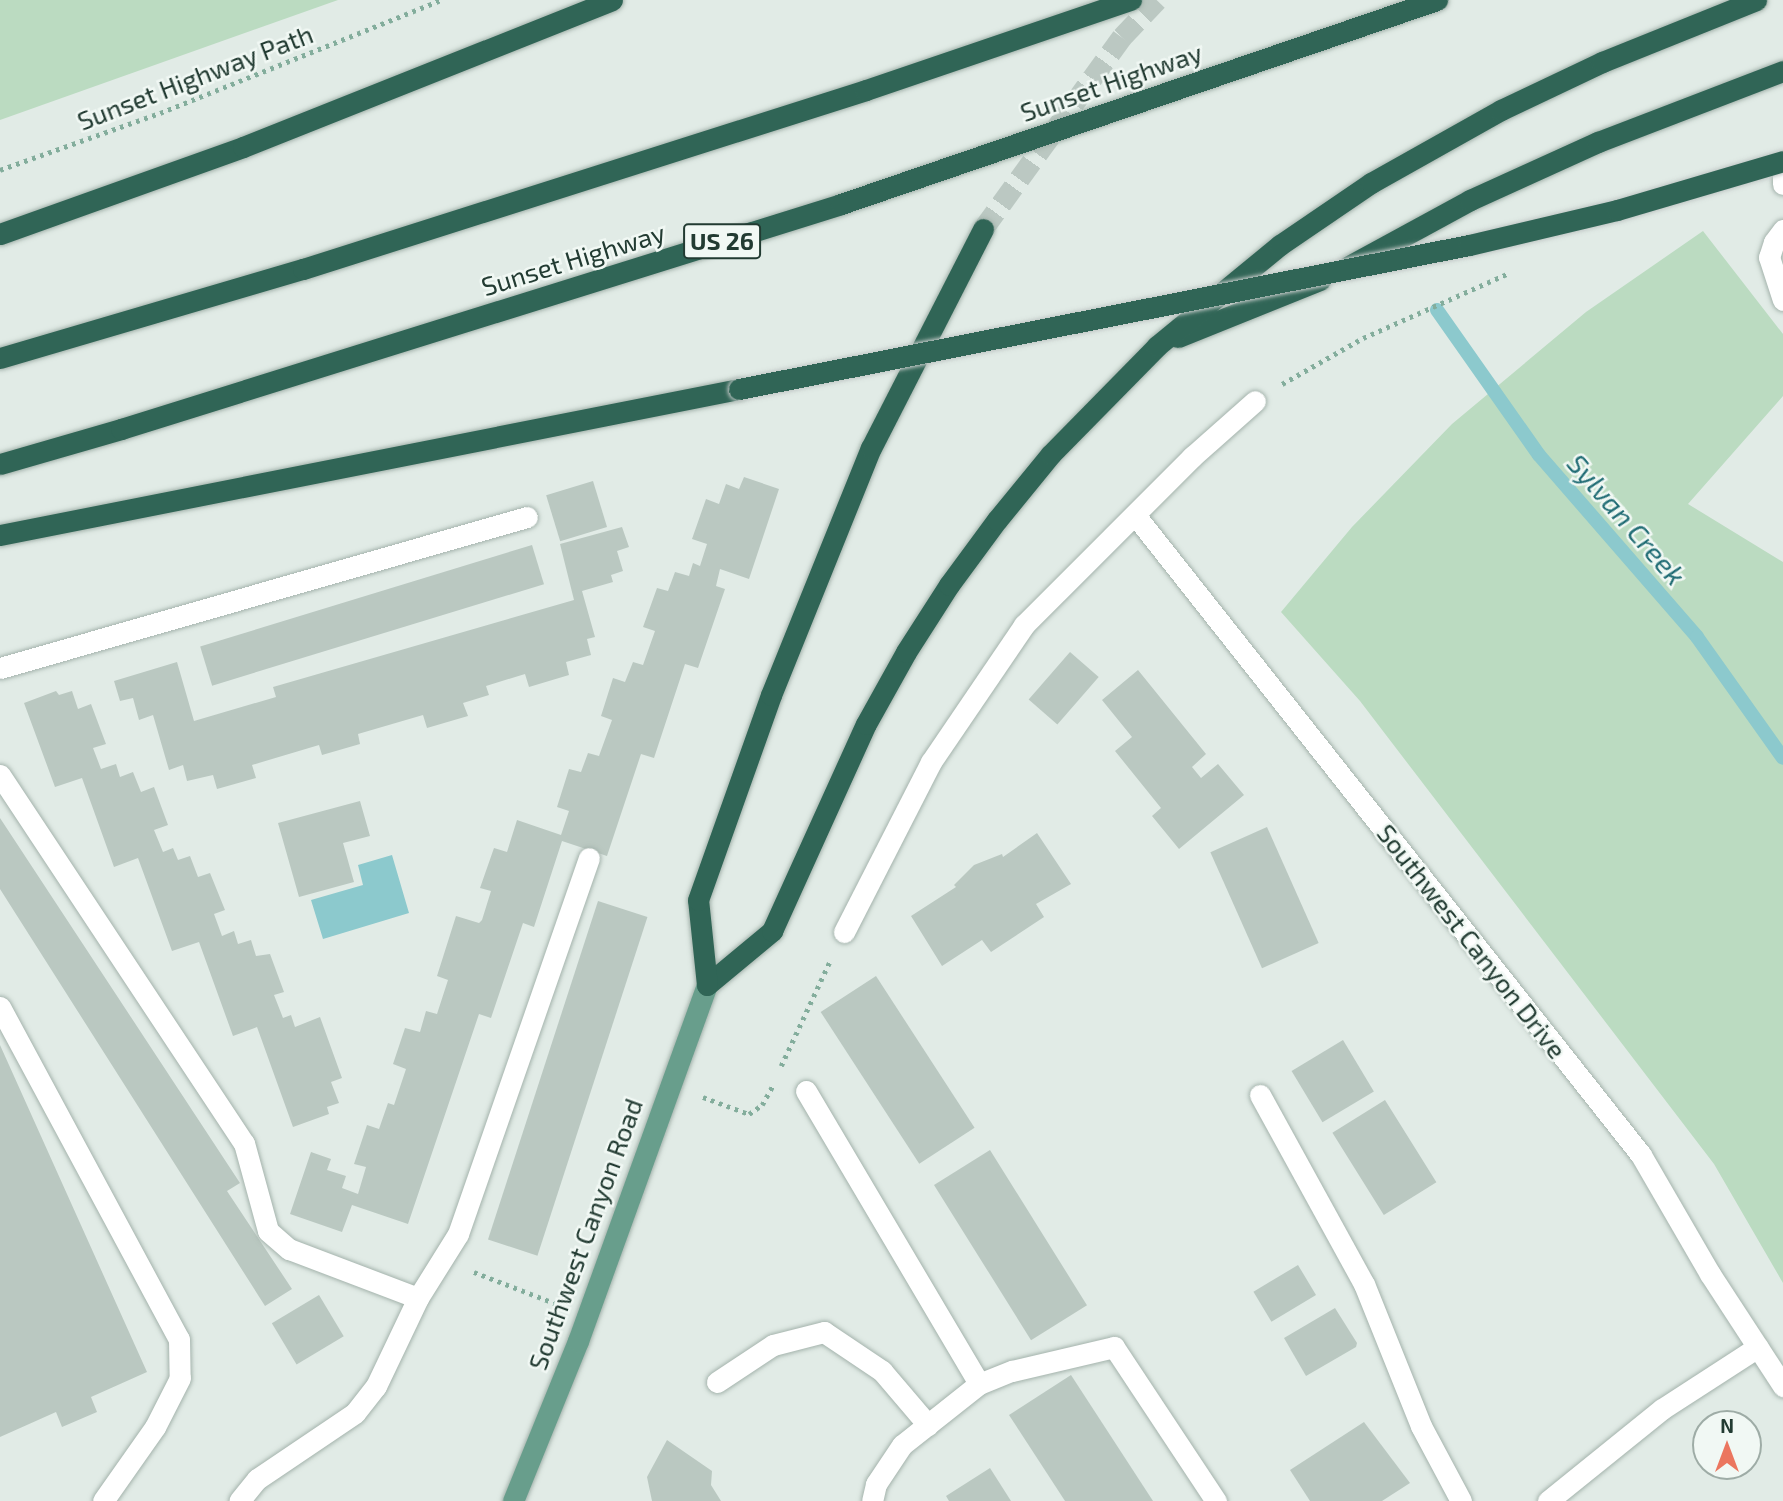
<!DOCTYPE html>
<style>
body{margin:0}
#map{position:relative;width:1783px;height:1501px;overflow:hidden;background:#e1ebe6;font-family:"Exo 2",sans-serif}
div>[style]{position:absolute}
.green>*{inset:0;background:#bbdbc1}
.water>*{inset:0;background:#8cc9cd}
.stream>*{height:14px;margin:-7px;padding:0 7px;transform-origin:7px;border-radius:7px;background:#8cc9cd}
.building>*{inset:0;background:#bac8c1;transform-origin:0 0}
.highway-tunnel>*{height:21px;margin-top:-10.5px;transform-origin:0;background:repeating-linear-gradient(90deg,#bbc8c2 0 21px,transparent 0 31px)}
.path>*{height:4.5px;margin-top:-2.25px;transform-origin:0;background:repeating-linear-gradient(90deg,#83ad9c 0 3.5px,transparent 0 8.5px)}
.roads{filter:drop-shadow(0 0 2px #a4b3ac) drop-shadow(0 0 2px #a4b3ac)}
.minor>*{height:21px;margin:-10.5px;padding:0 10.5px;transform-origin:10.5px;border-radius:10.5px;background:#fff}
.major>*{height:21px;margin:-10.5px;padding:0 10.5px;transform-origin:10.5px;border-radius:10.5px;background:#689e8c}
.highway>*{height:21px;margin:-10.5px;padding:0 10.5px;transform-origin:10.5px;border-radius:10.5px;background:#306556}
.bridges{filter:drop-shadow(0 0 2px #c1c8c6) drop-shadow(0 0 2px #c1c8c6)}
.highway-bridge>*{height:21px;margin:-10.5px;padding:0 10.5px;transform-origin:10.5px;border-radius:10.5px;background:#306556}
span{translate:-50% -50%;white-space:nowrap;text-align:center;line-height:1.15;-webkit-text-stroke:5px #f1f8f4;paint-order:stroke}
.shield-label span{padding:2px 5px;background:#f1f8f4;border:2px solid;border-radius:5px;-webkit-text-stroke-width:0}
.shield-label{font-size:24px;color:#223b32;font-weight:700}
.street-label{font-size:26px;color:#223b32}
.water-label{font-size:28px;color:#206c74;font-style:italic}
.north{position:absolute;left:1692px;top:1410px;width:70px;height:70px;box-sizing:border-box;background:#f1f8f4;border:2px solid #9eaca6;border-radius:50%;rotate:0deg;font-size:19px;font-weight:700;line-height:28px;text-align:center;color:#223b32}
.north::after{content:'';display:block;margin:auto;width:24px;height:32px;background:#eb765f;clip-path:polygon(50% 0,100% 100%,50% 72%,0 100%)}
</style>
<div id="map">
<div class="green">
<div style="clip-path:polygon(0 0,338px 0,0 120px)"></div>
<div style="clip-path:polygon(1703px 231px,1783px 334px,1783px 396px,1688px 504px,1783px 562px,1783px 1283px,1714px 1164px,1360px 701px,1281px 612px,1352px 527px,1452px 424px,1586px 312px)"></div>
</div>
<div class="water">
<div style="clip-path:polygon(392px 855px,409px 913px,323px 939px,311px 900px,363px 885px,358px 865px)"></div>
</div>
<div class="stream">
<div style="left:1437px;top:310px;width:177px;rotate:54.9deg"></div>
<div style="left:1539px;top:455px;width:241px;rotate:49deg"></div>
<div style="left:1697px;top:637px;width:148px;rotate:54.6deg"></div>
</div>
<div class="building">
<div style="clip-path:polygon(744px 477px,779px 489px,749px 579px,720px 569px,716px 586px,725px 589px,698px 668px,685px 664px,654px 758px,641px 754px,607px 856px,562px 841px,534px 927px,523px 923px,491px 1018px,479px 1014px,408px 1224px,352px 1205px,342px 1232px,290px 1214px,311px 1152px,331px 1159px,327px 1170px,346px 1176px,342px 1188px,358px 1194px,366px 1167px,354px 1164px,367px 1125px,379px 1129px,388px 1103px,394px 1105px,406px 1069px,393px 1064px,405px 1028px,420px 1032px,426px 1011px,437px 1014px,448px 980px,437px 976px,456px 916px,479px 923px,482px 920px,491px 891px,480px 888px,494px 848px,507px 852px,517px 820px,561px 835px,569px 811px,557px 807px,569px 769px,581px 772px,588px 753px,599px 756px,612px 720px,601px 716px,613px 678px,625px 682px,633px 662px,643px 665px,655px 631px,643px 627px,657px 588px,668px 591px,675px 572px,689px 576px,693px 563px,700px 566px,707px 544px,692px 539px,706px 499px,719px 504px,726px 484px,739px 489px)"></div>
<div style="left:593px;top:481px;width:48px;height:49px;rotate:73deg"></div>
<div style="clip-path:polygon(622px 527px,629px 547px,617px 551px,623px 571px,611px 575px,613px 582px,582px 591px,595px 637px,587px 639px,591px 655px,566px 662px,569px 675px,529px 687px,525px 674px,486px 686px,489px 695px,463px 703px,468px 716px,427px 728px,423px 715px,358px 734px,360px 744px,322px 755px,319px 745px,252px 765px,256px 778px,217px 789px,213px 775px,187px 781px,183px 765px,169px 770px,153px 715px,139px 720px,133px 698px,120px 701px,114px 681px,177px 662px,194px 721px,276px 697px,273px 687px,574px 600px,560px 544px)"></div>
<div style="left:532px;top:545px;width:41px;height:347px;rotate:73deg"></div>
<div style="left:1070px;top:652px;width:38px;height:63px;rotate:41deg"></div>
<div style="clip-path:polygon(1138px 670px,1206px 754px,1192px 767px,1201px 778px,1218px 764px,1244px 795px,1179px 849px,1152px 816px,1161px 808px,1115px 751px,1132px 737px,1102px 700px)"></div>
<div style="clip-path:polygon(56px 691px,59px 695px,72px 691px,78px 709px,91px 704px,106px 744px,93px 748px,101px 769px,116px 764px,120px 777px,133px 772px,141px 792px,154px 787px,168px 825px,154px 830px,163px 852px,173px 848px,178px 860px,190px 856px,198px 877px,210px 873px,225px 910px,214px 914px,222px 936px,234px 931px,238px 944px,251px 940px,256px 956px,270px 954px,284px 992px,274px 995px,283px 1018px,291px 1015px,295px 1027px,320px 1017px,342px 1078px,331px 1082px,339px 1103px,327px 1107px,329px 1114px,293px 1127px,257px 1027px,233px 1036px,199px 942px,172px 951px,138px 858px,114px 867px,82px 778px,55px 787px,24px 703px)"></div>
<div style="clip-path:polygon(360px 801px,370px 836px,343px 843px,354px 882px,299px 897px,278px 823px)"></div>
<div style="clip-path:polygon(0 818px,240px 1183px,227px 1191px,292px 1289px,265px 1306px,0 889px)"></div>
<div style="left:1267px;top:827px;width:127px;height:62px;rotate:66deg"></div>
<div style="clip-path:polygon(1037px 833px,1071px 884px,1036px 904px,1044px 917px,991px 952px,982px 940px,942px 966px,911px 916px,956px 887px,954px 885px,974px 865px,1002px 854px,1003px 857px)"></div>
<div style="left:598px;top:901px;width:52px;height:356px;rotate:18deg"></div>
<div style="left:876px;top:976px;width:181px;height:66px;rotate:57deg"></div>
<div style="left:1343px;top:1040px;width:60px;height:60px;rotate:59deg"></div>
<div style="clip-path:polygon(0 1045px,147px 1372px,91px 1397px,97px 1412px,62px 1427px,56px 1412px,0 1437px)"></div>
<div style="left:1385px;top:1100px;width:97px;height:62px;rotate:58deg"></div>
<div style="left:990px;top:1150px;width:183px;height:66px;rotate:58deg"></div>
<div style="left:1298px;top:1265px;width:35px;height:52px;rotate:59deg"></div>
<div style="left:319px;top:1295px;width:48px;height:55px;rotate:59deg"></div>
<div style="clip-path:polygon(1335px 1308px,1357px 1343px,1356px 1347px,1306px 1376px,1284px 1338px)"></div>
<div style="clip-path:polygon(1071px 1375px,1153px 1501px,1065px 1501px,1009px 1415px)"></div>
<div style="clip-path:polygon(1364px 1422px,1410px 1483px,1382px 1501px,1310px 1501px,1290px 1470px)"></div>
<div style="clip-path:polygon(667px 1440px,712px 1471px,711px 1485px,721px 1501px,652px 1501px,647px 1477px)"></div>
<div style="clip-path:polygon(990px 1468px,1011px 1501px,949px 1501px,946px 1496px)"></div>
</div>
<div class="highway-tunnel">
<div style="left:983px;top:229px;width:237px;rotate:-54.1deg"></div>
<div style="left:1122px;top:37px;width:51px;rotate:-46.6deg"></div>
</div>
<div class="path">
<div style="left:0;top:170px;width:170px;rotate:-19.6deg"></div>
<div style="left:160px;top:113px;width:303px;rotate:-21.9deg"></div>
<div style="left:1282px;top:384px;width:93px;rotate:-29.6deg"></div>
<div style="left:1363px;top:338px;width:158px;rotate:-24deg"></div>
<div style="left:781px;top:1066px;width:114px;rotate:-65deg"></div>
<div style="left:703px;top:1097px;width:49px;rotate:20.3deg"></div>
<div style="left:749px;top:1114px;width:16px;rotate:-35deg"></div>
<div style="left:762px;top:1105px;width:21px;rotate:-61deg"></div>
<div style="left:474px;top:1272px;width:89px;rotate:21.1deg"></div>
</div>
<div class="roads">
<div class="minor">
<div style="left:1783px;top:173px;width:11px;rotate:90deg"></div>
<div style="left:1783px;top:230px;width:15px;rotate:127deg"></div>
<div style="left:1774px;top:242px;width:16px;rotate:108deg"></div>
<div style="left:1769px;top:257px;width:45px;rotate:72deg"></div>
<div style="left:1135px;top:515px;width:816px;rotate:51.67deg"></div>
<div style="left:1641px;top:1155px;width:138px;rotate:59.9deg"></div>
<div style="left:1710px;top:1274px;width:134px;rotate:56.9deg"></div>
<div style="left:0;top:668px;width:548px;rotate:-15.99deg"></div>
<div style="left:0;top:775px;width:442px;rotate:56.5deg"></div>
<div style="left:244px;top:1143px;width:91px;rotate:74.7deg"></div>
<div style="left:268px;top:1231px;width:28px;rotate:41deg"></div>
<div style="left:289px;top:1249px;width:138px;rotate:20.8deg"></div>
<div style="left:418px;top:1298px;width:98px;rotate:115.5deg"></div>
<div style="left:376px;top:1386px;width:34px;rotate:128deg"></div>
<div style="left:355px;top:1413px;width:118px;rotate:146deg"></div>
<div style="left:257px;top:1479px;width:28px;rotate:129deg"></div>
<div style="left:844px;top:932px;width:191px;rotate:-62.9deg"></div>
<div style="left:931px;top:762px;width:166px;rotate:-55.8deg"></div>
<div style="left:1024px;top:625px;width:238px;rotate:-45deg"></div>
<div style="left:1192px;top:457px;width:84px;rotate:-41.6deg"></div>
<div style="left:0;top:1007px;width:377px;rotate:61.7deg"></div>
<div style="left:179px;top:1339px;width:39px;rotate:89deg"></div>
<div style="left:180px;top:1378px;width:55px;rotate:117deg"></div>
<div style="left:155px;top:1427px;width:90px;rotate:125.1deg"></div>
<div style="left:806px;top:1091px;width:340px;rotate:59.4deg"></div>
<div style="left:979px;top:1384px;width:98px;rotate:141.6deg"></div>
<div style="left:902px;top:1445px;width:47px;rotate:123.7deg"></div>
<div style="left:876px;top:1484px;width:17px;rotate:103deg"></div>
<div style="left:1260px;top:1095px;width:216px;rotate:61.2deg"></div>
<div style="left:1364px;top:1284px;width:153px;rotate:68.1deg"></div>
<div style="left:1421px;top:1426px;width:85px;rotate:61.9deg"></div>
<div style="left:418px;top:1298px;width:75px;rotate:-58deg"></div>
<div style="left:458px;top:1234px;width:398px;rotate:-70.8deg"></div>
<div style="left:717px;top:1382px;width:67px;rotate:-33.5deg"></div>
<div style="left:773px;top:1345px;width:53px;rotate:-14.3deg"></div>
<div style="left:824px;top:1332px;width:70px;rotate:33.9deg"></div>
<div style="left:882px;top:1371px;width:71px;rotate:49.6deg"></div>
<div style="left:979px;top:1384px;width:35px;rotate:-22deg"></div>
<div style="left:1012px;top:1371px;width:105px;rotate:-13.2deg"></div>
<div style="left:1114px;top:1347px;width:185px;rotate:56.5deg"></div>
<div style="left:1548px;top:1501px;width:146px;rotate:-38.9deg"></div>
<div style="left:1662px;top:1409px;width:114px;rotate:-32.9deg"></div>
</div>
<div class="major">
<div style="left:513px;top:1501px;width:173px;rotate:-67.9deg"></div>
<div style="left:578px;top:1341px;width:379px;rotate:-70.1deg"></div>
</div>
<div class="highway">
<div style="left:0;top:234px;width:258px;rotate:-19.7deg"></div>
<div style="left:243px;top:147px;width:397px;rotate:-21.7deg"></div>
<div style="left:1349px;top:266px;width:138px;rotate:-28.6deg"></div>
<div style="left:1470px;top:200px;width:141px;rotate:-24.4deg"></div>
<div style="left:1598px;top:142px;width:198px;rotate:-21deg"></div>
<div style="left:1178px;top:337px;width:153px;rotate:-21.9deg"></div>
<div style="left:0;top:358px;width:316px;rotate:-16.4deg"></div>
<div style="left:303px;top:269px;width:591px;rotate:-17.64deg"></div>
<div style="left:866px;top:90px;width:280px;rotate:-18.8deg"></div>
<div style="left:0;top:464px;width:126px;rotate:-16.1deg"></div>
<div style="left:121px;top:429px;width:754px;rotate:-17.35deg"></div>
<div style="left:841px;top:204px;width:630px;rotate:-18.9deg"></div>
<div style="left:0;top:535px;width:753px;rotate:-11.18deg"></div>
<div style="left:707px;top:985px;width:85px;rotate:-39.7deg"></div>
<div style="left:772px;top:931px;width:227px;rotate:-65.6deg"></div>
<div style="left:866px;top:724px;width:82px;rotate:-60.9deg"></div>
<div style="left:906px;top:652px;width:80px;rotate:-57.3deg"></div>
<div style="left:949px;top:585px;width:81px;rotate:-53.6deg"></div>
<div style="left:997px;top:520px;width:85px;rotate:-50.7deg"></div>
<div style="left:1051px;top:454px;width:151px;rotate:-45.5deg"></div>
<div style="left:1157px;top:346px;width:159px;rotate:-39.4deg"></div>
<div style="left:1280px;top:245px;width:110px;rotate:-34.3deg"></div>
<div style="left:1371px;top:183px;width:149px;rotate:-29.3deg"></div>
<div style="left:1501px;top:110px;width:112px;rotate:-25.4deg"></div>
<div style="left:1602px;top:62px;width:166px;rotate:-21.9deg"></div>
<div style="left:707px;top:985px;width:85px;rotate:-96deg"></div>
<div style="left:698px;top:900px;width:218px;rotate:-70.4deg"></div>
<div style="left:771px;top:695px;width:266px;rotate:-68deg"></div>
<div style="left:871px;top:448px;width:246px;rotate:-62.9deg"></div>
</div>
</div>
<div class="bridges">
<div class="highway-bridge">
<div style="left:739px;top:389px;width:744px;rotate:-11.16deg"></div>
<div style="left:1469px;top:245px;width:152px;rotate:-13.3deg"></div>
<div style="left:1617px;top:210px;width:173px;rotate:-16.4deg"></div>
</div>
</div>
<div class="shield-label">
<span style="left:722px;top:241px">US 26</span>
</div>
<div class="street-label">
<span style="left:195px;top:77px;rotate:-21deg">Sunset Highway Path</span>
<span style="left:1111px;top:82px;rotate:-19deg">Sunset Highway</span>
<span style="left:573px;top:259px;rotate:-17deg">Sunset Highway</span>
<span style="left:1472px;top:941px;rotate:52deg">Southwest Canyon Drive</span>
<span style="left:585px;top:1234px;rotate:-70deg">Southwest Canyon Road</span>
</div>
<div class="water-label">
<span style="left:1627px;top:519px;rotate:49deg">Sylvan Creek</span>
</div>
<div class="north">N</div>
</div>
